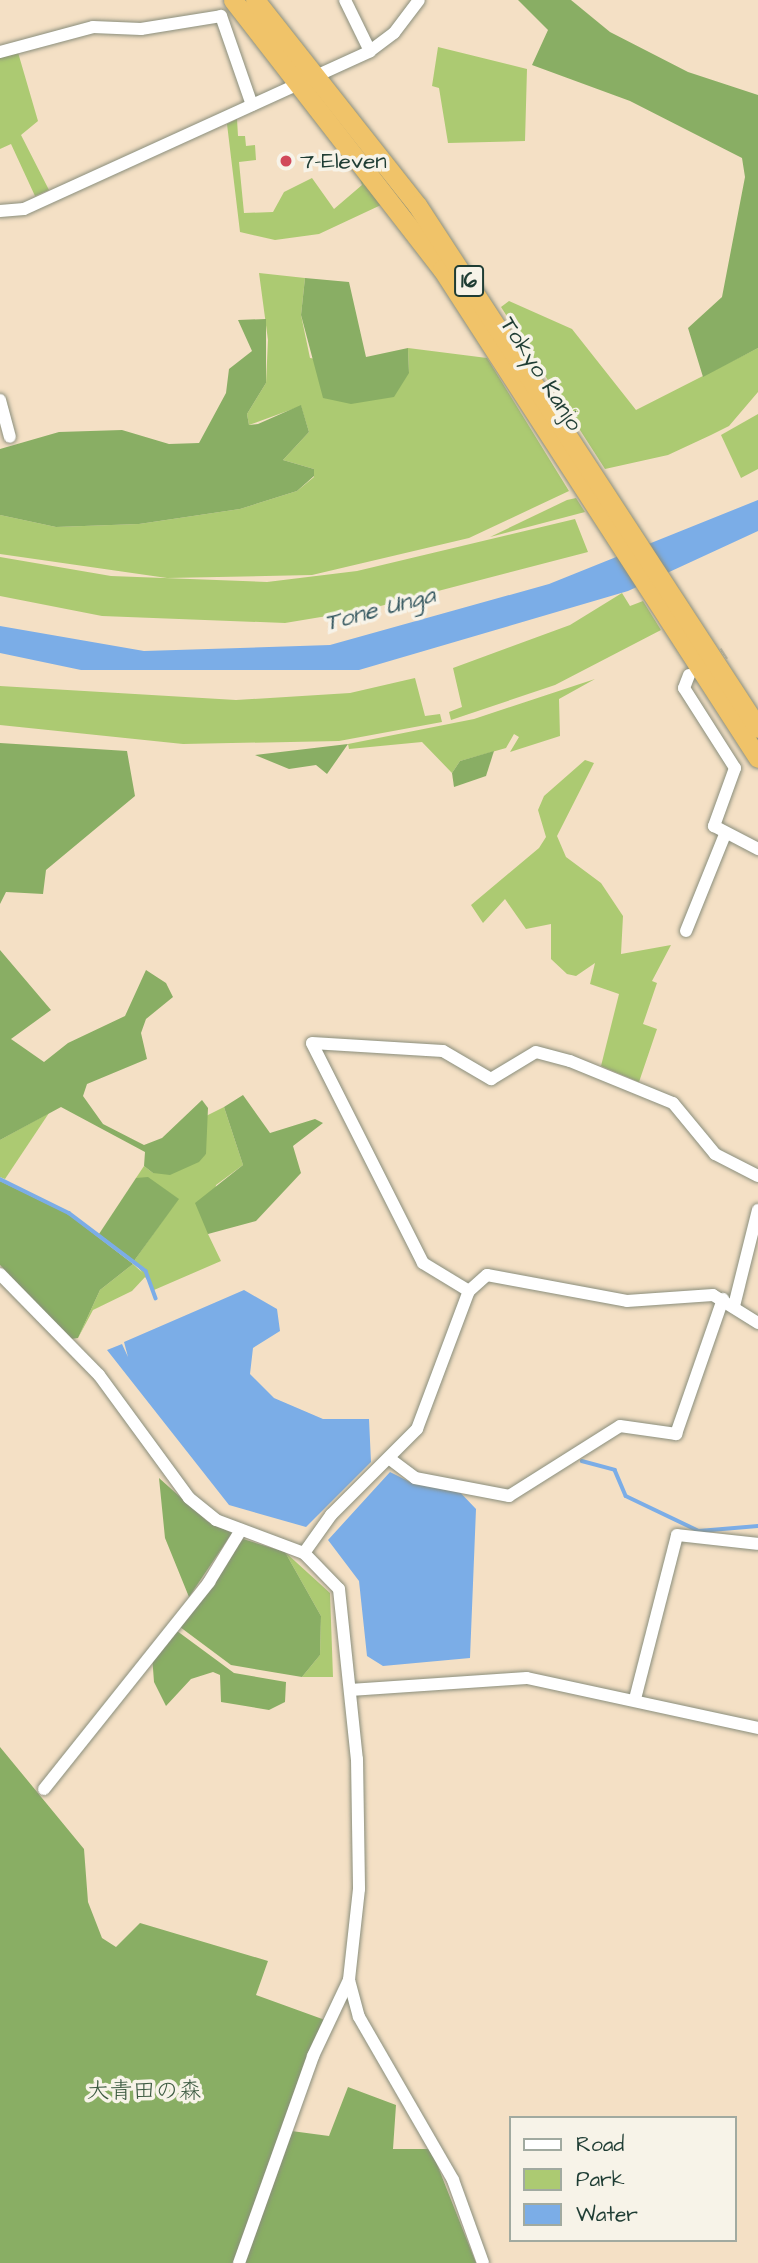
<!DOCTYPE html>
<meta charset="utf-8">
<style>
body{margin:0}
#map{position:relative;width:758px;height:2263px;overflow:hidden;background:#f4e0c5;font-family:"Architects Daughter","Klee One",sans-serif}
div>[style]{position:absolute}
.green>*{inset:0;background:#acca72}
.forest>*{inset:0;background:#89ae64}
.water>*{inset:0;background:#7bade7}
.stream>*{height:3.5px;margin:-1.75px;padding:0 1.75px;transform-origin:1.75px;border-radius:1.75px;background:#7bade7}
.minor-tunnel>*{height:12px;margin-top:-6px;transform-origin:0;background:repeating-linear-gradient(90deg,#c9bfa8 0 12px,transparent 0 18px)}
.roads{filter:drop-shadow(0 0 2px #8a8e7c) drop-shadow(0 0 2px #8a8e7c)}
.minor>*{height:12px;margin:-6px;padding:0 6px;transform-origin:6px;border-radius:6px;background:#fff}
.highway>*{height:19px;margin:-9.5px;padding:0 9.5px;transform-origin:9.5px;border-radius:9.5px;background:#f0c369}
.dots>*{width:19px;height:19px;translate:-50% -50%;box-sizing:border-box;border:4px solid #f7f3e8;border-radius:50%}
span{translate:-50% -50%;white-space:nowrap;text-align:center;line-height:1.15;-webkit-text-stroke:7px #f7f3e8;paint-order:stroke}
.shield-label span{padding:2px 5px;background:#f7f3e8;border:2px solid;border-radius:5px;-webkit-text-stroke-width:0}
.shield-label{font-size:21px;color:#1f3d34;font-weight:700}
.poi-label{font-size:23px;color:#1f3d34}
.left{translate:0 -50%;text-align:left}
.street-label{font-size:23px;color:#1f3d34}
.park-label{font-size:23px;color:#3b5940}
.water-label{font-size:24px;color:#365961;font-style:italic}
.legend{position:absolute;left:509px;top:2116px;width:228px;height:126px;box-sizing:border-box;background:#f7f3e8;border:2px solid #a1aaa0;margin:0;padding:9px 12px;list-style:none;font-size:21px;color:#1f3d34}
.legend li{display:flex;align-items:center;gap:14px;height:35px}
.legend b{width:35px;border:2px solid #a1aaa0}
</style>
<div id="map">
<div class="green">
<div style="clip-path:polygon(438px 47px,527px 69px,525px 141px,448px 143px,439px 88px,432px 86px)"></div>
<div style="clip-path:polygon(17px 49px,38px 121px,21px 135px,49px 190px,35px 196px,11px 144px,0 149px,0 54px)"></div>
<div style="clip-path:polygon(237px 119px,238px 136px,245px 136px,246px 146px,255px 145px,256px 160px,239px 162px,244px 213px,273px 212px,284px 192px,312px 178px,334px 209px,362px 185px,358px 174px,381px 205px,319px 234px,275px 240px,240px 232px,227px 124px)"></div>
<div style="clip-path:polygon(259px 273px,305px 278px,301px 315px,310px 358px,409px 373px,408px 348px,487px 358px,569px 491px,469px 538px,312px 575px,167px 578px,0 554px,0 515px,56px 527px,139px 524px,240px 509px,297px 491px,314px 477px,314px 469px,283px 460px,309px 432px,301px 406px,249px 425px,247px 414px,266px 383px,268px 340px)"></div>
<div style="clip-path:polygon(509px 301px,572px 329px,636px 410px,758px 348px,758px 392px,729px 426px,711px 435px,668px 455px,605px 469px,501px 307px)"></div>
<div style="clip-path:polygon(758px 414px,758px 469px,741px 478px,721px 435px)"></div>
<div style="clip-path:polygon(576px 498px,585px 512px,490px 537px,567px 500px)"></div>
<div style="clip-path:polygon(575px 519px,588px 552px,369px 609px,285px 623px,102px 616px,0 596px,0 557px,111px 576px,267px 582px,357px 571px)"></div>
<div style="clip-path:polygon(622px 593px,630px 606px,643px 601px,661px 630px,555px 685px,451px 720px,449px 712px,462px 707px,453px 668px,570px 625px)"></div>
<div style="clip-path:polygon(415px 678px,425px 716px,440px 714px,442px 722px,339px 741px,183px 744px,0 725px,0 686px,236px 700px,350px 693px)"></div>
<div style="clip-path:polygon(595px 679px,559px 699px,560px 736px,510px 752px,519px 737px,514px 734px,506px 748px,460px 761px,452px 773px,422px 742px,349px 749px,348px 744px,474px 719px)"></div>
<div style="clip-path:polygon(585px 760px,594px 763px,557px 836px,566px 857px,601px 883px,623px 916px,621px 954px,671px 945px,652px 981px,657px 983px,643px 1024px,657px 1029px,639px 1082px,601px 1066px,619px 994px,590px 984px,595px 963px,576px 976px,567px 974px,551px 959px,551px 924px,526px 929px,505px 899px,483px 923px,471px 905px,539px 848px,546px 837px,538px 810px,544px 796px)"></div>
<div style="clip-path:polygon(224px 1107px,243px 1165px,216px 1185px,208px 1234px,221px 1261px,154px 1290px,134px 1261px,178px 1199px,148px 1178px,136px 1178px,144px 1166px,153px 1173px,206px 1154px,206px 1116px)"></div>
<div style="clip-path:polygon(49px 1113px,5px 1179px,0 1177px,0 1140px)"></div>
<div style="clip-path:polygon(133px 1264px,146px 1276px,132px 1291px,93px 1310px,78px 1338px,100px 1290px)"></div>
<div style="clip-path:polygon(285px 1552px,330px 1593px,333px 1677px,302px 1677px,320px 1655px,321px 1616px)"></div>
</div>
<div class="forest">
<div style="clip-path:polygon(518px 0,571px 0,610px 32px,688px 72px,758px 95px,758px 348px,703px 377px,688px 328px,722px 297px,745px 177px,742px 158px,630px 101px,532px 65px,548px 30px)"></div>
<div style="clip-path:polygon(305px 278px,349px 282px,366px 357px,408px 348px,409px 373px,394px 397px,351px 404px,323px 398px,301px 315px)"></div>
<div style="clip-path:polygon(266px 319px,266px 383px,247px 414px,249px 425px,258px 424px,301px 405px,309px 432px,283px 460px,314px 469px,314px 476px,297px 491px,240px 509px,139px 524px,56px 527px,0 515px,0 449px,59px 432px,122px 430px,169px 444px,199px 443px,226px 393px,229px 369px,252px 351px,238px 320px)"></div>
<div style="clip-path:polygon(0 743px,127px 751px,135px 796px,46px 870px,43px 894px,6px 892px,0 904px)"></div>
<div style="clip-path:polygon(348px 744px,327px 774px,316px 765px,289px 769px,255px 755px)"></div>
<div style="clip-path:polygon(494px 751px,486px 776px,454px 787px,452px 773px,460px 761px)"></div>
<div style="clip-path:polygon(0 950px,51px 1010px,11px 1039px,44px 1062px,68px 1043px,125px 1016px,146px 970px,166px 983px,173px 997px,146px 1019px,141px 1033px,147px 1059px,87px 1084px,83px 1096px,103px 1124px,144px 1145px,162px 1138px,202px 1100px,208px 1108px,206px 1154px,199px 1162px,170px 1175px,153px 1173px,144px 1166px,145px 1152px,61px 1107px,0 1140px)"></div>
<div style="clip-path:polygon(243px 1095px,270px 1133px,315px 1119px,323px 1123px,293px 1146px,301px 1173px,256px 1221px,208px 1234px,195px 1203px,243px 1165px,224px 1107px)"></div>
<div style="clip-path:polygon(148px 1177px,179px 1199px,134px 1261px,99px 1234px,136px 1178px)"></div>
<div style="clip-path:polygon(0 1181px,68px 1214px,133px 1264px,100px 1290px,78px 1338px,71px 1339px,0 1265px)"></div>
<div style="clip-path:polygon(159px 1478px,207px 1521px,232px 1533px,189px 1597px,165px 1538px)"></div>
<div style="clip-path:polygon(243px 1539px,285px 1552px,321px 1616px,320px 1655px,302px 1677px,231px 1665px,176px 1624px)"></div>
<div style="clip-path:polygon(173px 1628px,234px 1673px,286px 1682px,285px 1702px,269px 1710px,221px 1702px,220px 1675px,213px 1672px,191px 1679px,166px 1706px,154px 1682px,152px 1655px)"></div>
<div style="clip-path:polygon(0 1747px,84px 1849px,88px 1902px,102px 1938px,116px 1947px,140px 1923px,268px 1961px,256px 1995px,325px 2020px,284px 2130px,329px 2136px,348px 2087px,396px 2105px,393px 2149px,431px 2149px,476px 2263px,0 2263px)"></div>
</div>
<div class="water">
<div style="clip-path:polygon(758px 500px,758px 531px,628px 591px,359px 670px,81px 670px,0 653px,0 626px,144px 651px,330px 645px,549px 584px)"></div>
<div style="clip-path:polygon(244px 1290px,277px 1309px,280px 1331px,253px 1348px,250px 1374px,274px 1398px,323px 1419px,369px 1419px,371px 1462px,306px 1527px,229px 1505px,107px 1350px,122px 1344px,128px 1357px,124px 1342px)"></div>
<div style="clip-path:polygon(390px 1472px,414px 1484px,455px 1487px,476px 1509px,470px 1658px,383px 1666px,367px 1656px,359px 1581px,328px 1540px)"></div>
</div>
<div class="stream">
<div style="left:0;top:1179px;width:77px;rotate:26.2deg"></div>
<div style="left:69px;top:1213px;width:96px;rotate:37deg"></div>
<div style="left:146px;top:1271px;width:29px;rotate:70deg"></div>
<div style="left:582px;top:1461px;width:34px;rotate:15deg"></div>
<div style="left:615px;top:1470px;width:28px;rotate:67deg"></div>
<div style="left:626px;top:1496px;width:81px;rotate:25.6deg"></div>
<div style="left:699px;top:1531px;width:59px;rotate:-4.8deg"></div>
</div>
<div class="minor-tunnel">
<div style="left:708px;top:664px;width:20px;rotate:-33deg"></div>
</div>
<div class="roads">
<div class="minor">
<div style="left:345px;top:0;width:57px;rotate:63.9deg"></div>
<div style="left:0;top:52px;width:96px;rotate:-15deg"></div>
<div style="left:93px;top:27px;width:48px;rotate:2.4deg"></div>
<div style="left:141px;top:29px;width:81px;rotate:-9.2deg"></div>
<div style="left:221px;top:16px;width:94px;rotate:70.8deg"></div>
<div style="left:0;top:211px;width:24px;rotate:-5deg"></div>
<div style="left:24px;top:209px;width:380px;rotate:-24.5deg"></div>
<div style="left:370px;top:51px;width:30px;rotate:-37deg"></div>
<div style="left:394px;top:33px;width:41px;rotate:-52.9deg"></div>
<div style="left:0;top:400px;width:38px;rotate:75deg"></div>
<div style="left:689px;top:675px;width:14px;rotate:111deg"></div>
<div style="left:684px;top:688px;width:95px;rotate:57.5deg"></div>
<div style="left:735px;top:768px;width:62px;rotate:109.9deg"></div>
<div style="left:714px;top:826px;width:50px;rotate:27.6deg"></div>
<div style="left:686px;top:931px;width:101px;rotate:-68deg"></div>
<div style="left:0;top:1274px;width:141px;rotate:45.6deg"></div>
<div style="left:99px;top:1375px;width:152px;rotate:53.8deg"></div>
<div style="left:189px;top:1498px;width:35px;rotate:39deg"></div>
<div style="left:216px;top:1520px;width:94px;rotate:20.6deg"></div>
<div style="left:304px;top:1553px;width:50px;rotate:45.8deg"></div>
<div style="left:339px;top:1589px;width:171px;rotate:84deg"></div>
<div style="left:357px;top:1759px;width:130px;rotate:89.1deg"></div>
<div style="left:359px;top:1889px;width:92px;rotate:96.3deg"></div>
<div style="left:349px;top:1980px;width:38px;rotate:75deg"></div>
<div style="left:359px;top:2017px;width:188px;rotate:60deg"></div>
<div style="left:453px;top:2180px;width:88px;rotate:70.1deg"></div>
<div style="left:469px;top:1291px;width:54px;rotate:-148.7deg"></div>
<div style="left:423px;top:1263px;width:246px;rotate:-116.8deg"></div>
<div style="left:312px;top:1043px;width:131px;rotate:3.5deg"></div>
<div style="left:443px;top:1051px;width:56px;rotate:30.3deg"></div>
<div style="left:491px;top:1079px;width:52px;rotate:-31deg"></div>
<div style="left:536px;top:1052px;width:35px;rotate:15deg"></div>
<div style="left:570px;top:1061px;width:111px;rotate:22.2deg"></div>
<div style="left:673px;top:1103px;width:66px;rotate:50.5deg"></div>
<div style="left:715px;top:1154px;width:48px;rotate:27.1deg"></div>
<div style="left:734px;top:1306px;width:99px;rotate:-76deg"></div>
<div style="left:390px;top:1459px;width:31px;rotate:37deg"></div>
<div style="left:415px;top:1478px;width:96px;rotate:10.8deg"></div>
<div style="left:509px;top:1496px;width:131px;rotate:-32.2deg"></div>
<div style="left:620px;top:1426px;width:57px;rotate:8.1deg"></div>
<div style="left:676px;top:1434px;width:143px;rotate:-70.8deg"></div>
<div style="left:304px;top:1553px;width:47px;rotate:-54.6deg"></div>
<div style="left:331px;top:1515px;width:122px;rotate:-45deg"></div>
<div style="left:417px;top:1429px;width:147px;rotate:-69.4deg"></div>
<div style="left:469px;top:1291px;width:24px;rotate:-42deg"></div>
<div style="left:487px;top:1275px;width:142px;rotate:10.5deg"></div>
<div style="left:627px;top:1301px;width:86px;rotate:-4deg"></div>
<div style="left:713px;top:1295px;width:53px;rotate:31.9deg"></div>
<div style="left:350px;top:1690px;width:177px;rotate:-3.9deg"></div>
<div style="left:527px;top:1678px;width:236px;rotate:12.2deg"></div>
<div style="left:635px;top:1699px;width:169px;rotate:-75.6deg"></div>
<div style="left:677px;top:1535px;width:81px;rotate:6.3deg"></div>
<div style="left:44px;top:1789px;width:265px;rotate:-51.4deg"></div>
<div style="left:209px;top:1582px;width:61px;rotate:-58.4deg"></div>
<div style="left:239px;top:2263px;width:220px;rotate:-70.3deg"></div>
<div style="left:313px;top:2056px;width:84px;rotate:-64.7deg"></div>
</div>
<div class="highway">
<div style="left:233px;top:0;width:341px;rotate:52.2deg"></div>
<div style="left:442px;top:269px;width:582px;rotate:57.13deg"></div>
<div style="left:255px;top:0;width:261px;rotate:51.7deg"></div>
<div style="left:417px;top:205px;width:624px;rotate:56.9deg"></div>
</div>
</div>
<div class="dots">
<div style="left:286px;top:161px;background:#d1495b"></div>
</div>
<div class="shield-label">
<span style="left:469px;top:281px">16</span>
</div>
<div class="poi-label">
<span class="left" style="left:300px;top:161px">7-Eleven</span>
</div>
<div class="street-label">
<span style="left:541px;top:374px;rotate:57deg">Tokyo Kanjo</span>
</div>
<div class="park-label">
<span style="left:144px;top:2091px">大青田の森</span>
</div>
<div class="water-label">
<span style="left:380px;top:610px;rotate:-15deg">Tone Unga</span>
</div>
<ul class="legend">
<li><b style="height:9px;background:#fff"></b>Road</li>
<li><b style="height:19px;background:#acca72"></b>Park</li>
<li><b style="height:19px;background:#7bade7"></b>Water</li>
</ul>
</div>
